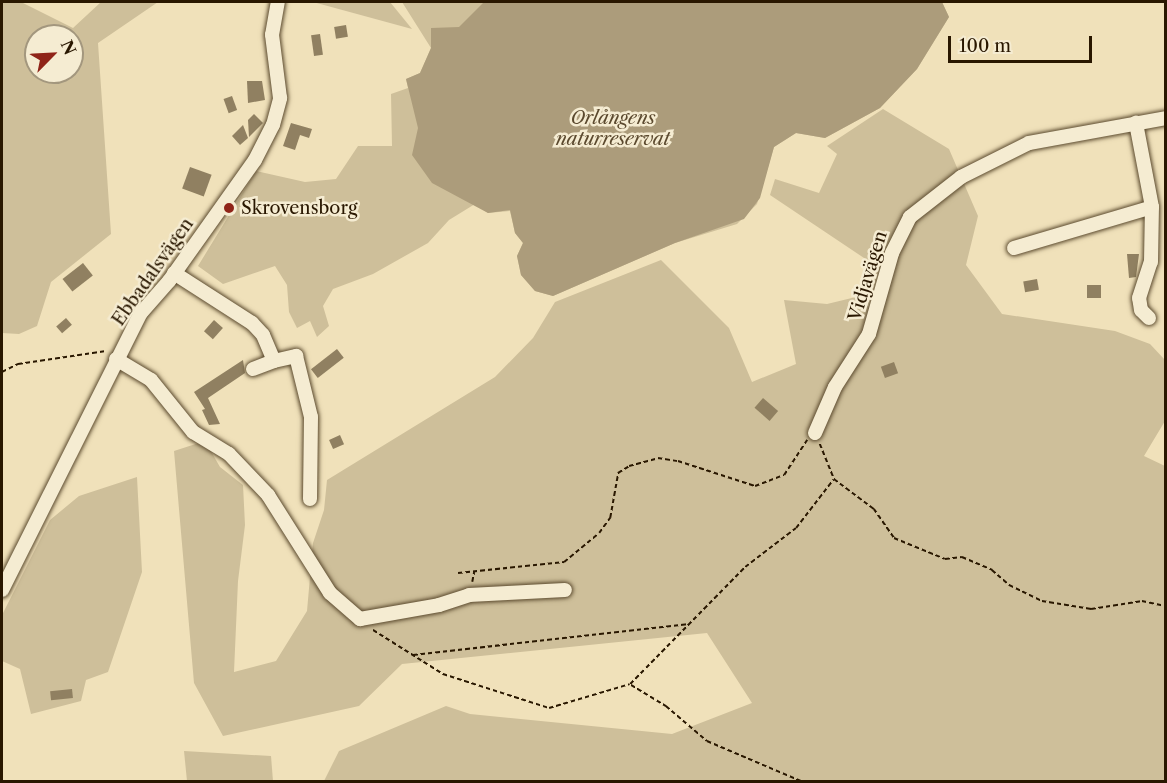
<!DOCTYPE html>
<meta charset="utf-8">
<style>
body{margin:0}
#map{position:relative;width:1167px;height:783px;overflow:hidden;background:#f0e1ba;font-family:"Libre Caslon Text",serif}
div>[style]{position:absolute}
.green>*{inset:0;background:#cebf9a}
.water>*{inset:0;background:#ac9c7b}
.building>*{inset:0;background:#908061;transform-origin:0 0}
.path>*{height:1.5px;margin-top:-0.75px;transform-origin:0;background:repeating-linear-gradient(90deg,#291700 0 4.5px,transparent 0 7.5px)}
.roads{filter:drop-shadow(0 0 2px #5b4a2e) drop-shadow(0 0 2px #5b4a2e)}
.minor>*{height:14px;margin:-7px;padding:0 7px;transform-origin:7px;border-radius:7px;background:#f5ecd2}
.dots>*{width:16px;height:16px;translate:-50% -50%;box-sizing:border-box;border:3px solid #f5ecd2;border-radius:50%}
span{translate:-50% -50%;white-space:nowrap;text-align:center;line-height:1.15;-webkit-text-stroke:5px #f5ecd2;paint-order:stroke}
.park-label{font-size:18px;color:#5b492e;font-style:italic}
.poi-label{font-size:18px;color:#291700}
.left{translate:0 -50%;text-align:left}
.street-label{font-size:18px;color:#291700}
.frame{position:absolute;inset:0;border:3px solid #291700;pointer-events:none}
.north{position:absolute;left:24px;top:24px;width:60px;height:60px;box-sizing:border-box;background:#f5ecd2;border:2px solid #a3977e;border-radius:50%;rotate:66deg;font-size:16px;font-weight:700;line-height:24px;text-align:center;color:#291700}
.north::after{content:'';display:block;margin:auto;width:21px;height:27px;background:#8f2418;clip-path:polygon(50% 0,100% 100%,50% 72%,0 100%)}
.scale{position:absolute;left:948px;top:36px;width:144px;height:27px;box-sizing:border-box;border:3px solid #291700;border-top:0;padding-left:8px;font-size:18px;line-height:21px;white-space:nowrap;color:#291700;-webkit-text-stroke:4px #f5ecd2;paint-order:stroke}
</style>
<div id="map">
<div class="green">
<div style="clip-path:polygon(evenodd,2px 2px,21px 2px,73px 28px,101px 2px,158px 2px,98px 43px,111px 234px,51px 282px,37px 326px,19px 334px,2px 333px,2px 2px,36px 36px,72px 36px,72px 72px,36px 72px,36px 36px)"></div>
<div style="clip-path:polygon(313px 2px,390px 2px,412px 29px)"></div>
<div style="clip-path:polygon(402px 2px,942px 2px,949px 17px,917px 69px,880px 108px,825px 138px,796px 133px,774px 147px,757px 204px,737px 224px,675px 243px,553px 296px,535px 291px,521px 275px,517px 256px,523px 243px,515px 233px,510px 211px,488px 213px,475px 204px,449px 220px,428px 243px,373px 274px,333px 289px,323px 306px,329px 326px,317px 337px,310px 321px,297px 328px,289px 312px,287px 285px,275px 266px,223px 284px,198px 266px,256px 171px,305px 182px,336px 179px,358px 146px,392px 146px,391px 94px,408px 88px,406px 79px,420px 73px,431px 48px)"></div>
<div style="clip-path:polygon(883px 109px,949px 149px,978px 216px,966px 265px,1002px 314px,1115px 331px,1150px 344px,1165px 360px,1165px 421px,1144px 456px,1165px 466px,1165px 781px,324px 781px,339px 751px,446px 706px,470px 714px,672px 734px,752px 703px,707px 633px,402px 664px,359px 706px,223px 736px,194px 683px,174px 451px,205px 441px,220px 467px,243px 485px,245px 525px,238px 581px,234px 672px,276px 661px,307px 611px,313px 543px,324px 510px,327px 480px,495px 377px,533px 338px,555px 302px,661px 260px,729px 328px,752px 382px,796px 364px,784px 300px,827px 304px,856px 297px,881px 316px,891px 280px,870px 262px,770px 195px,775px 179px,819px 193px,837px 154px,827px 146px)"></div>
<div style="clip-path:polygon(137px 477px,142px 572px,108px 672px,86px 680px,81px 701px,31px 714px,20px 669px,2px 661px,2px 615px,50px 520px,79px 496px)"></div>
<div style="clip-path:polygon(184px 751px,271px 756px,273px 781px,187px 781px)"></div>
</div>
<div class="water">
<div style="clip-path:polygon(484px 2px,942px 2px,949px 17px,917px 69px,880px 108px,825px 138px,796px 133px,774px 147px,760px 198px,744px 219px,675px 243px,553px 296px,535px 291px,521px 275px,517px 256px,523px 243px,515px 233px,510px 210px,488px 213px,432px 183px,412px 155px,418px 128px,406px 79px,420px 73px,431px 48px,431px 28px,459px 27px)"></div>
</div>
<div class="building">
<div style="left:346px;top:25px;width:12px;height:12px;rotate:81deg"></div>
<div style="left:320px;top:34px;width:21px;height:9px;rotate:82deg"></div>
<div style="clip-path:polygon(247px 81px,262px 81px,265px 100px,248px 103px)"></div>
<div style="left:232px;top:96px;width:15px;height:9px;rotate:70deg"></div>
<div style="clip-path:polygon(254px 114px,263px 123px,249px 137px,248px 120px)"></div>
<div style="clip-path:polygon(291px 123px,312px 129px,309px 138px,300px 135px,295px 150px,283px 146px)"></div>
<div style="clip-path:polygon(243px 125px,248px 138px,240px 145px,232px 136px)"></div>
<div style="left:190px;top:167px;width:23px;height:23px;rotate:20deg"></div>
<div style="clip-path:polygon(1127px 254px,1139px 254px,1136px 277px,1129px 278px)"></div>
<div style="left:83px;top:263px;width:16px;height:26px;rotate:52deg"></div>
<div style="left:1037px;top:279px;width:11px;height:14px;rotate:80deg"></div>
<div style="left:1087px;top:285px;width:14px;height:13px"></div>
<div style="left:66px;top:318px;width:9px;height:13px;rotate:49deg"></div>
<div style="left:214px;top:320px;width:12px;height:15px;rotate:42deg"></div>
<div style="left:337px;top:349px;width:11px;height:33px;rotate:52deg"></div>
<div style="clip-path:polygon(243px 360px,245px 373px,208px 398px,220px 424px,209px 425px,202px 410px,205px 409px,194px 392px)"></div>
<div style="left:894px;top:362px;width:12px;height:14px;rotate:70deg"></div>
<div style="left:763px;top:398px;width:20px;height:13px;rotate:41deg"></div>
<div style="left:340px;top:435px;width:10px;height:12px;rotate:66deg"></div>
<div style="left:72px;top:689px;width:9px;height:22px;rotate:84deg"></div>
</div>
<div class="path">
<div style="left:2px;top:372px;width:18px;rotate:-27deg"></div>
<div style="left:18px;top:364px;width:89px;rotate:-8.4deg"></div>
<div style="left:820px;top:444px;width:38px;rotate:68deg"></div>
<div style="left:834px;top:479px;width:50px;rotate:36.9deg"></div>
<div style="left:874px;top:509px;width:35px;rotate:55deg"></div>
<div style="left:894px;top:538px;width:55px;rotate:22.4deg"></div>
<div style="left:945px;top:559px;width:17px;rotate:-7deg"></div>
<div style="left:962px;top:557px;width:33px;rotate:23deg"></div>
<div style="left:992px;top:570px;width:23px;rotate:41deg"></div>
<div style="left:1009px;top:585px;width:37px;rotate:26deg"></div>
<div style="left:1042px;top:601px;width:50px;rotate:9.3deg"></div>
<div style="left:1091px;top:609px;width:52px;rotate:-8.9deg"></div>
<div style="left:1142px;top:601px;width:25px;rotate:12deg"></div>
<div style="left:458px;top:573px;width:107px;rotate:-5.9deg"></div>
<div style="left:564px;top:562px;width:45px;rotate:-39.6deg"></div>
<div style="left:599px;top:533px;width:19px;rotate:-54deg"></div>
<div style="left:610px;top:518px;width:46px;rotate:-79.9deg"></div>
<div style="left:618px;top:473px;width:13px;rotate:-32deg"></div>
<div style="left:629px;top:466px;width:30px;rotate:-15deg"></div>
<div style="left:658px;top:458px;width:20px;rotate:9deg"></div>
<div style="left:678px;top:461px;width:81px;rotate:18deg"></div>
<div style="left:755px;top:486px;width:31px;rotate:-21deg"></div>
<div style="left:784px;top:475px;width:42px;rotate:-56.7deg"></div>
<div style="left:472px;top:582px;width:10px;rotate:-79deg"></div>
<div style="left:373px;top:630px;width:83px;rotate:32.2deg"></div>
<div style="left:443px;top:674px;width:111px;rotate:17.8deg"></div>
<div style="left:549px;top:708px;width:84px;rotate:-16.5deg"></div>
<div style="left:630px;top:684px;width:164px;rotate:-45.5deg"></div>
<div style="left:745px;top:567px;width:64px;rotate:-37.4deg"></div>
<div style="left:796px;top:528px;width:61px;rotate:-52.4deg"></div>
<div style="left:413px;top:655px;width:278px;rotate:-6.4deg"></div>
<div style="left:631px;top:685px;width:41px;rotate:31deg"></div>
<div style="left:666px;top:706px;width:54px;rotate:40.5deg"></div>
<div style="left:707px;top:741px;width:104px;rotate:23.1deg"></div>
</div>
<div class="roads">
<div class="minor">
<div style="left:1014px;top:248px;width:144px;rotate:-16.5deg"></div>
<div style="left:1152px;top:207px;width:86px;rotate:-100.8deg"></div>
<div style="left:174px;top:273px;width:93px;rotate:32.7deg"></div>
<div style="left:252px;top:323px;width:16px;rotate:47deg"></div>
<div style="left:263px;top:335px;width:28px;rotate:67deg"></div>
<div style="left:274px;top:361px;width:23px;rotate:-13deg"></div>
<div style="left:296px;top:356px;width:63px;rotate:76.2deg"></div>
<div style="left:311px;top:417px;width:82px;rotate:90.7deg"></div>
<div style="left:1149px;top:318px;width:11px;rotate:-135deg"></div>
<div style="left:1141px;top:310px;width:12px;rotate:-99deg"></div>
<div style="left:1139px;top:298px;width:38px;rotate:-72deg"></div>
<div style="left:1151px;top:262px;width:55px;rotate:-89deg"></div>
<div style="left:116px;top:359px;width:41px;rotate:31deg"></div>
<div style="left:151px;top:380px;width:67px;rotate:51.1deg"></div>
<div style="left:193px;top:432px;width:42px;rotate:31.4deg"></div>
<div style="left:229px;top:454px;width:57px;rotate:46.4deg"></div>
<div style="left:268px;top:495px;width:116px;rotate:57.7deg"></div>
<div style="left:330px;top:593px;width:40px;rotate:41deg"></div>
<div style="left:360px;top:619px;width:80px;rotate:-10deg"></div>
<div style="left:439px;top:605px;width:32px;rotate:-18deg"></div>
<div style="left:469px;top:595px;width:96px;rotate:-3deg"></div>
<div style="left:253px;top:369px;width:22px;rotate:-21deg"></div>
<div style="left:815px;top:433px;width:50px;rotate:-66.5deg"></div>
<div style="left:835px;top:387px;width:63px;rotate:-57.3deg"></div>
<div style="left:869px;top:334px;width:84px;rotate:-74.1deg"></div>
<div style="left:892px;top:253px;width:40px;rotate:-63.4deg"></div>
<div style="left:910px;top:217px;width:65px;rotate:-38.1deg"></div>
<div style="left:961px;top:177px;width:76px;rotate:-26.6deg"></div>
<div style="left:1029px;top:143px;width:139px;rotate:-10.3deg"></div>
<div style="left:2px;top:590px;width:310px;rotate:-63.4deg"></div>
<div style="left:141px;top:313px;width:43px;rotate:-48.8deg"></div>
<div style="left:169px;top:281px;width:148px;rotate:-54.6deg"></div>
<div style="left:255px;top:160px;width:39px;rotate:-63deg"></div>
<div style="left:273px;top:125px;width:28px;rotate:-75deg"></div>
<div style="left:280px;top:98px;width:64px;rotate:-97.2deg"></div>
<div style="left:272px;top:35px;width:34px;rotate:-80deg"></div>
</div>
</div>
<div class="dots">
<div style="left:229px;top:208px;background:#8f2418"></div>
</div>
<div class="park-label">
<span style="left:613px;top:129px">Orlångens<br>naturreservat</span>
</div>
<div class="poi-label">
<span class="left" style="left:241px;top:208px">Skrovensborg</span>
</div>
<div class="street-label">
<span style="left:153px;top:272px;rotate:-55deg">Ebbadalsvägen</span>
<span style="left:868px;top:276px;rotate:-73deg">Vidjavägen</span>
</div>
<div class="frame"></div>
<div class="north">N</div>
<div class="scale">100 m</div>
</div>
